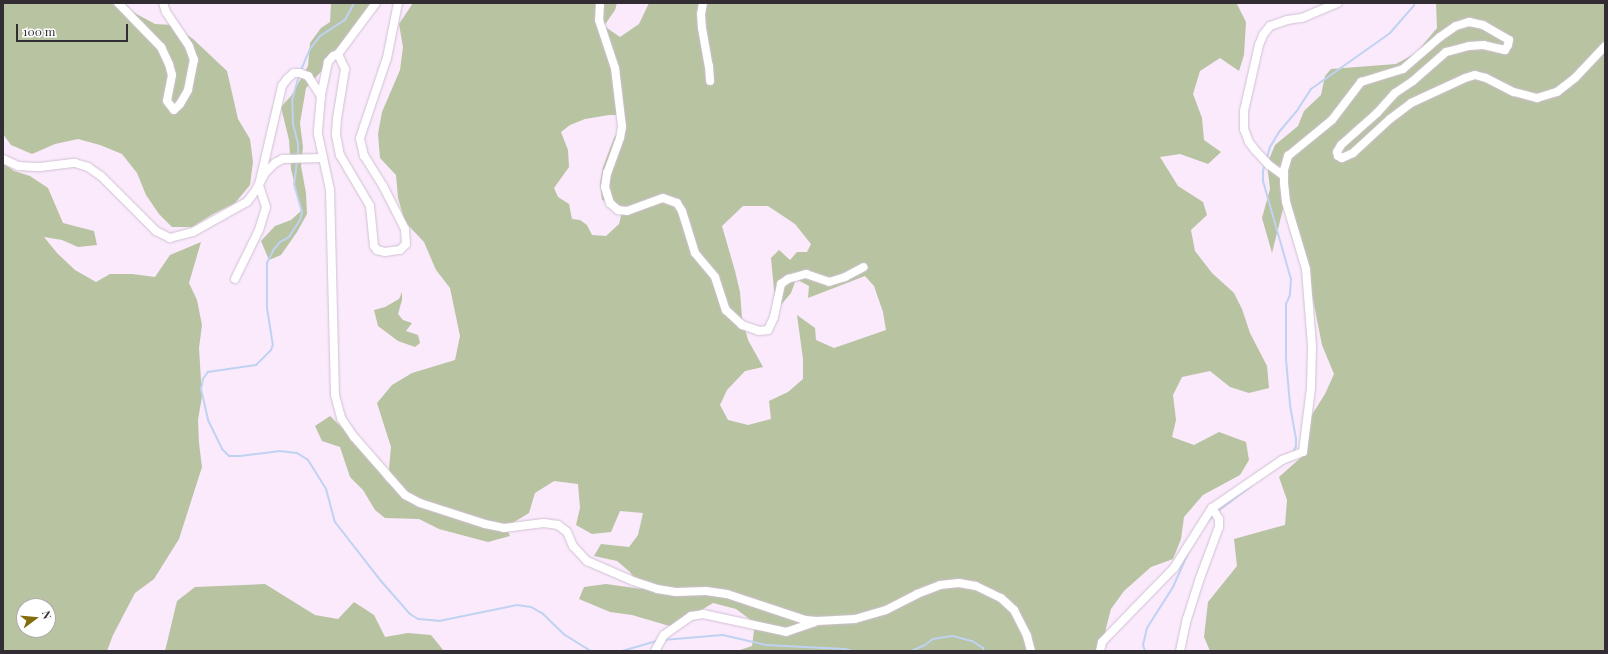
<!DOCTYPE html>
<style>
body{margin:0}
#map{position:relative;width:1608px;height:654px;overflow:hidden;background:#faeafc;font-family:"Playfair Display",serif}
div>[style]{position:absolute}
.forest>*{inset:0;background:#b7c3a1}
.stream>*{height:2px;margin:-1px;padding:0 1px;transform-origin:1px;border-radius:1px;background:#c0d2f2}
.roads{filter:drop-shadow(0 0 1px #d0c0d2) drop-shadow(0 0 1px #d0c0d2)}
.minor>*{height:8px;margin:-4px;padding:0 4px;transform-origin:4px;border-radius:4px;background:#fff}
span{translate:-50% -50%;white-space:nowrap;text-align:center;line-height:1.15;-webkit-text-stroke:4px #fff;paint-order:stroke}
.frame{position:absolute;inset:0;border:4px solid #322c33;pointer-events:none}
.north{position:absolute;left:16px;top:598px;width:40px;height:40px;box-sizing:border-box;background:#fff;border:1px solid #adabad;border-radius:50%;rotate:74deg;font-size:11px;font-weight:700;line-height:16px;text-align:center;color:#322c33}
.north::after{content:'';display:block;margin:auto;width:14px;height:18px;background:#846d0b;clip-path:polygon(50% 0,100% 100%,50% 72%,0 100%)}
.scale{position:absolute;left:16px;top:24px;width:112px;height:18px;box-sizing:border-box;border:2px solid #322c33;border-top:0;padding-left:5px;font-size:12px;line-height:14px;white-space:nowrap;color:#322c33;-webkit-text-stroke:3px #fff;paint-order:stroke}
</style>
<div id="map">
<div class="forest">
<div style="clip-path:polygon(3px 3px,116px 3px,155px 24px,173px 25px,193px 39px,227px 71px,238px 119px,250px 139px,253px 162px,250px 185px,235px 203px,213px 214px,192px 227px,172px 227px,159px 214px,146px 195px,137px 173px,122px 154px,100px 145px,78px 139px,55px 144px,32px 154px,11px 145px,3px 134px)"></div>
<div style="clip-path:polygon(331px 3px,376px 3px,374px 10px,359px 19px,328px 64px,306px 88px,300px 123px,303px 147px,301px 166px,306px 193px,307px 214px,297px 232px,281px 255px,269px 260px,261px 241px,275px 226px,291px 220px,301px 211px,291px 169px,289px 140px,281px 107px,291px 96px,308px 66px,310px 43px,321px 28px,330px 22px)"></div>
<div style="clip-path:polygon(evenodd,413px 3px,617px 3px,615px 10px,604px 26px,620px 37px,639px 24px,649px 3px,1237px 4px,1246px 22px,1244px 55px,1239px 71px,1220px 58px,1200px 71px,1193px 94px,1202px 118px,1204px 140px,1221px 152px,1208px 164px,1180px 154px,1160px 157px,1178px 186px,1203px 202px,1207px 215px,1191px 230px,1195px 251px,1212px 273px,1234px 293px,1242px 309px,1250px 333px,1267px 366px,1269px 388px,1249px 393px,1230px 387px,1210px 371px,1182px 377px,1173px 395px,1176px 420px,1172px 437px,1194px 445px,1219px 432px,1246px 442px,1249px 460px,1240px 475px,1203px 495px,1184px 517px,1181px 539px,1173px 559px,1151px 567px,1124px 591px,1111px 609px,1106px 628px,1104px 651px,737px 651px,752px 646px,755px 623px,736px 609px,713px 603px,673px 627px,632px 615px,610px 612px,579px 599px,584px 587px,606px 584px,642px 589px,630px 572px,617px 561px,594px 556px,601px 544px,629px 547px,638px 535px,643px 513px,620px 511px,611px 532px,592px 534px,576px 525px,580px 508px,578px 484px,554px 481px,535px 493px,529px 513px,506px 527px,510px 536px,488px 542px,439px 529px,419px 519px,385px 518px,375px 510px,363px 490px,350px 477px,340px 447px,322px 441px,315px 426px,330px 416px,361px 446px,386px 481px,397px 490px,389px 469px,391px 447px,377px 403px,392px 385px,412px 373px,455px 360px,460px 336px,450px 288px,436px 270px,424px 242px,405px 222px,398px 198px,396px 175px,380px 158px,378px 134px,382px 112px,400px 70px,403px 47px,399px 24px,413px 3px,609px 115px,619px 115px,622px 126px,614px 138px,603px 167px,600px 183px,602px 200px,613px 203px,622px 212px,619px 224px,606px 236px,592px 235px,587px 225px,580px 220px,572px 219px,569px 204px,558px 197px,554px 188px,569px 167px,568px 150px,561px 132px,570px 125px,585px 119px,609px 115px,413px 3px,743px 206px,768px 206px,795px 224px,811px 244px,807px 252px,797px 252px,790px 260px,779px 250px,771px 258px,775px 300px,780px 306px,791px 293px,796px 279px,809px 286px,808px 298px,865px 276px,874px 286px,883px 312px,886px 330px,834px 348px,816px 340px,815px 328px,797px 315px,803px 359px,803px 379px,788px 392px,769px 401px,771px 419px,748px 425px,728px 420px,720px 405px,727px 390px,745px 371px,763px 367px,748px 340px,742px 318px,740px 292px,735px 271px,722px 226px,743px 206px)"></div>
<div style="clip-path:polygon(1436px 3px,1605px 3px,1605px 651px,1210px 651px,1204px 637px,1208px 602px,1237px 566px,1234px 539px,1285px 525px,1287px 500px,1279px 477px,1306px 453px,1308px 421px,1325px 394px,1334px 374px,1322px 345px,1305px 259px,1285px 201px,1272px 253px,1262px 218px,1270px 189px,1267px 164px,1275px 145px,1298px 126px,1304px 111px,1321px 95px,1325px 76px,1331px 69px,1396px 64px,1416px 53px,1437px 28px)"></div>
<div style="clip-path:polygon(evenodd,3px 163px,14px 171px,30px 176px,48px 188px,63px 223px,94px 231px,97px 245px,78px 247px,62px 240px,44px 237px,57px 253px,75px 270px,96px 282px,110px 274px,132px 274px,155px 277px,170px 255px,201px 242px,189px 283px,197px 300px,202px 325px,199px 348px,202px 396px,198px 420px,199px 443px,202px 467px,179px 539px,154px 579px,135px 593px,113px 635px,107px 651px,3px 651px,3px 163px,24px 606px,48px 606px,48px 630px,24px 630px,24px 606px)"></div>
<div style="clip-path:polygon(402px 292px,402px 300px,398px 314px,403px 320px,412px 323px,406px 331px,418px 335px,420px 343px,415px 347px,398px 341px,378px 326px,374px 310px,385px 307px,399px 299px)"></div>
<div style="clip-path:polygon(265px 584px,315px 615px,338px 619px,354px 602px,374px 615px,385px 637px,408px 633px,431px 635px,444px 651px,165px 651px,177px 601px,195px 587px)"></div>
</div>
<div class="stream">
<div style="left:301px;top:70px;width:23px;rotate:-67deg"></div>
<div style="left:310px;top:49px;width:16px;rotate:-52deg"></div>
<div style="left:320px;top:36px;width:30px;rotate:-33deg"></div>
<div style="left:345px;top:20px;width:19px;rotate:-62deg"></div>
<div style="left:298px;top:156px;width:12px;rotate:-90deg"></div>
<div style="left:298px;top:144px;width:21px;rotate:-104deg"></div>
<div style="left:293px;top:124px;width:24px;rotate:-92deg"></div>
<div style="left:292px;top:100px;width:26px;rotate:-74deg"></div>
<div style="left:1267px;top:158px;width:11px;rotate:-75deg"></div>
<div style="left:1270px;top:147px;width:17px;rotate:-59deg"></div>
<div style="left:1279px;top:132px;width:30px;rotate:-50deg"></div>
<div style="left:1298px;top:109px;width:24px;rotate:-57deg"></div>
<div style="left:1311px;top:89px;width:97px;rotate:-35.3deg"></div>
<div style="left:1390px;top:33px;width:37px;rotate:-49deg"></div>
<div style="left:297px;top:161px;width:23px;rotate:97deg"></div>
<div style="left:294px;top:184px;width:29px;rotate:74deg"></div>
<div style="left:302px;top:212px;width:8px;rotate:104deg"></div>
<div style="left:300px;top:220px;width:20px;rotate:123deg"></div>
<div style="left:289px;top:237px;width:10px;rotate:151deg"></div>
<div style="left:280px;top:242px;width:9px;rotate:131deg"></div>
<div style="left:274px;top:249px;width:16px;rotate:117deg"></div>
<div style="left:267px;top:263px;width:45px;rotate:90deg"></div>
<div style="left:267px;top:308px;width:36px;rotate:81deg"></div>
<div style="left:273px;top:344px;width:6px;rotate:108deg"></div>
<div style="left:271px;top:350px;width:21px;rotate:135deg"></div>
<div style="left:256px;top:365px;width:49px;rotate:171.7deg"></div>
<div style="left:208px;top:372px;width:9px;rotate:126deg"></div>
<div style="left:203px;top:379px;width:10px;rotate:101deg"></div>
<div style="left:201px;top:389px;width:32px;rotate:77deg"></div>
<div style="left:208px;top:420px;width:32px;rotate:64deg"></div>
<div style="left:222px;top:449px;width:10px;rotate:45deg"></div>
<div style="left:229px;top:456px;width:11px"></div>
<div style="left:240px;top:456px;width:39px;rotate:-7deg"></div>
<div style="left:279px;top:451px;width:18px;rotate:6deg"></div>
<div style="left:297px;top:453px;width:13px;rotate:32deg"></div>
<div style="left:308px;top:460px;width:34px;rotate:58deg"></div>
<div style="left:326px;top:489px;width:34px;rotate:75deg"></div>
<div style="left:335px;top:522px;width:75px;rotate:52.1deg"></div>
<div style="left:381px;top:581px;width:44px;rotate:48.7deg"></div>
<div style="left:410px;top:614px;width:9px;rotate:32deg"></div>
<div style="left:418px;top:619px;width:21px;rotate:5deg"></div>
<div style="left:439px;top:621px;width:80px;rotate:-11.6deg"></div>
<div style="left:517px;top:605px;width:14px;rotate:8deg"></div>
<div style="left:531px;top:607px;width:13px;rotate:29deg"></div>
<div style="left:542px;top:613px;width:32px;rotate:44deg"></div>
<div style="left:565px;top:635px;width:31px;rotate:32deg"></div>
<div style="left:1265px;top:164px;width:7px;rotate:106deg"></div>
<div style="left:1263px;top:171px;width:10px;rotate:90deg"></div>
<div style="left:1263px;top:181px;width:102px;rotate:74.1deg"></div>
<div style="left:1291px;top:279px;width:16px;rotate:94deg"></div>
<div style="left:1290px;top:295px;width:10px;rotate:114deg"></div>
<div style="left:1286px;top:304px;width:55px;rotate:90deg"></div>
<div style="left:1286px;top:359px;width:46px;rotate:85deg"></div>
<div style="left:1290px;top:405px;width:34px;rotate:80deg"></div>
<div style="left:1296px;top:438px;width:8px;rotate:90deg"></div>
<div style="left:1296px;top:446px;width:8px;rotate:113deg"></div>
<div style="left:1217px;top:512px;width:44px;rotate:-37.6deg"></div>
<div style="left:1207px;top:522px;width:10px;rotate:-45deg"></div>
<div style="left:663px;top:640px;width:60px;rotate:-4.8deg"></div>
<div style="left:723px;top:635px;width:44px;rotate:13.1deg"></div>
<div style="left:766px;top:645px;width:79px;rotate:2.9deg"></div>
<div style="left:845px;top:649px;width:7px;rotate:16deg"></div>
<div style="left:622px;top:651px;width:36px;rotate:-16deg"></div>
<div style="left:911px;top:651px;width:15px;rotate:-23deg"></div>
<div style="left:925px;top:645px;width:10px;rotate:-37deg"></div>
<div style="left:933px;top:639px;width:20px;rotate:-9deg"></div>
<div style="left:953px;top:636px;width:20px;rotate:15deg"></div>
<div style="left:972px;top:641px;width:13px;rotate:32deg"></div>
<div style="left:983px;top:648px;width:3px;rotate:90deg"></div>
<div style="left:1145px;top:651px;width:6px;rotate:-108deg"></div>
<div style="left:1143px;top:645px;width:17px;rotate:-77deg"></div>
<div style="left:1147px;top:628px;width:49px;rotate:-57.6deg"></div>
<div style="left:1173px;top:587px;width:39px;rotate:-66deg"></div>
</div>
<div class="roads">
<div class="minor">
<div style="left:118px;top:3px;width:62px;rotate:45.7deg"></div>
<div style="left:161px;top:47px;width:19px;rotate:65deg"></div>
<div style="left:169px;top:64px;width:11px;rotate:75deg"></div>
<div style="left:172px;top:75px;width:26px;rotate:101deg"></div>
<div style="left:167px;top:101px;width:11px;rotate:52deg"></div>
<div style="left:174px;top:110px;width:8px;rotate:-45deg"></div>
<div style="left:180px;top:104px;width:16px;rotate:-60deg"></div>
<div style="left:188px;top:90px;width:31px;rotate:-79deg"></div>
<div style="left:194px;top:60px;width:15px;rotate:-110deg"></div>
<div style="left:189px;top:46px;width:41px;rotate:-124.1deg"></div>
<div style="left:166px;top:12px;width:9px;rotate:-108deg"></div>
<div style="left:376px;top:3px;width:64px;rotate:126.7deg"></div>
<div style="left:338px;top:54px;width:5px;rotate:158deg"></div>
<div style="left:333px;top:56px;width:8px;rotate:130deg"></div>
<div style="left:328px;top:62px;width:35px;rotate:102deg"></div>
<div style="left:321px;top:96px;width:38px;rotate:95deg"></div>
<div style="left:318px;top:134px;width:57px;rotate:77.9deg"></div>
<div style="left:330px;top:190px;width:205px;rotate:88.6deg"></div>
<div style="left:335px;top:395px;width:24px;rotate:75deg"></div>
<div style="left:341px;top:418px;width:23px;rotate:56deg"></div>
<div style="left:354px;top:437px;width:77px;rotate:48.7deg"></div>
<div style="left:405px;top:495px;width:17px;rotate:28deg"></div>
<div style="left:420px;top:503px;width:68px;rotate:17.9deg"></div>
<div style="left:485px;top:524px;width:19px;rotate:12deg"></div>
<div style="left:504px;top:528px;width:40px;rotate:-7.1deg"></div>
<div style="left:544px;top:523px;width:14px;rotate:8deg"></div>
<div style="left:558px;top:525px;width:11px;rotate:38deg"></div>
<div style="left:567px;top:532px;width:15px;rotate:67deg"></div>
<div style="left:573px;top:546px;width:21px;rotate:47deg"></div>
<div style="left:587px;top:561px;width:50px;rotate:23.5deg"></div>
<div style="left:633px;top:581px;width:25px;rotate:18deg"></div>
<div style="left:657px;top:589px;width:19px;rotate:9deg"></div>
<div style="left:676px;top:592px;width:30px;rotate:-2deg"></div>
<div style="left:706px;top:591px;width:21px;rotate:8deg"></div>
<div style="left:727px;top:594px;width:82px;rotate:18.4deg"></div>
<div style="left:805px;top:620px;width:12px;rotate:5deg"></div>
<div style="left:817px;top:621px;width:38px;rotate:-3deg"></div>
<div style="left:855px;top:619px;width:32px;rotate:-16deg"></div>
<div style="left:886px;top:610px;width:35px;rotate:-27deg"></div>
<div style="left:917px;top:594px;width:25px;rotate:-21deg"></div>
<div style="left:940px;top:585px;width:19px;rotate:-6deg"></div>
<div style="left:959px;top:583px;width:17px;rotate:10deg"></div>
<div style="left:976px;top:586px;width:28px;rotate:26deg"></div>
<div style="left:1001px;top:598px;width:18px;rotate:43deg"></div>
<div style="left:1014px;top:610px;width:29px;rotate:63deg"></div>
<div style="left:1027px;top:636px;width:16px;rotate:75deg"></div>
<div style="left:600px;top:3px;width:17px;rotate:93deg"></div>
<div style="left:599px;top:20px;width:51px;rotate:71.6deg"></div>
<div style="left:615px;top:68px;width:59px;rotate:83.2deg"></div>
<div style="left:622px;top:127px;width:11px;rotate:100deg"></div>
<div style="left:620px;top:138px;width:37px;rotate:110deg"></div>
<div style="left:607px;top:173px;width:14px;rotate:98deg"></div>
<div style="left:605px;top:187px;width:17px;rotate:73deg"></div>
<div style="left:610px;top:203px;width:11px;rotate:41deg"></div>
<div style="left:618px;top:210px;width:9px;rotate:6deg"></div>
<div style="left:627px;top:211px;width:38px;rotate:-20deg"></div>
<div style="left:663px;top:198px;width:15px;rotate:20deg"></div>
<div style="left:677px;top:203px;width:9px;rotate:58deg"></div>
<div style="left:682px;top:211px;width:44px;rotate:72.8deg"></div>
<div style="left:695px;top:253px;width:31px;rotate:50deg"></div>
<div style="left:715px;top:277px;width:35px;rotate:72deg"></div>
<div style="left:726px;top:310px;width:22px;rotate:43deg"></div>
<div style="left:742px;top:325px;width:18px;rotate:19deg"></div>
<div style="left:759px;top:331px;width:9px;rotate:-6deg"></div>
<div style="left:768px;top:330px;width:14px;rotate:-65deg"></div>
<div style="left:774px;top:317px;width:34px;rotate:-78deg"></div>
<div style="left:781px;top:284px;width:9px;rotate:-36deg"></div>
<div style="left:788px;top:279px;width:19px;rotate:-16deg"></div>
<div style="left:806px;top:274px;width:24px;rotate:19deg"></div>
<div style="left:829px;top:282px;width:17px;rotate:-17deg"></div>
<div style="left:845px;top:277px;width:21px;rotate:-28deg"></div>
<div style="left:703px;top:3px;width:11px;rotate:100deg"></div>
<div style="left:701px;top:14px;width:14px;rotate:86deg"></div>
<div style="left:702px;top:28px;width:39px;rotate:80deg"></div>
<div style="left:709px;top:66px;width:15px;rotate:86deg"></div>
<div style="left:338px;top:54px;width:17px;rotate:65deg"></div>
<div style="left:345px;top:69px;width:51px;rotate:99.1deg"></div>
<div style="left:337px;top:119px;width:16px;rotate:94deg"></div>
<div style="left:336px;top:135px;width:20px;rotate:79deg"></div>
<div style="left:340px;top:155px;width:59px;rotate:59.5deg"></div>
<div style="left:370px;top:206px;width:40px;rotate:84.3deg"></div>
<div style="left:374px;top:246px;width:5px;rotate:53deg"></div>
<div style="left:377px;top:250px;width:8px;rotate:14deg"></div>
<div style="left:385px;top:252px;width:15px;rotate:-8deg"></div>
<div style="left:400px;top:250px;width:8px;rotate:-45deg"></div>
<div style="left:406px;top:244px;width:15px;rotate:-94deg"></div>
<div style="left:405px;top:229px;width:48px;rotate:-117.1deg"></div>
<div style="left:383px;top:186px;width:36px;rotate:-122deg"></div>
<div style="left:364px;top:156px;width:18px;rotate:-103deg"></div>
<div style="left:360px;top:138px;width:84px;rotate:-71.4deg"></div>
<div style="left:387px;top:58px;width:56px;rotate:-78.7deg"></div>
<div style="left:3px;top:159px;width:17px;rotate:25deg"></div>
<div style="left:18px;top:166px;width:22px;rotate:3deg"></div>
<div style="left:40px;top:167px;width:35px;rotate:-7deg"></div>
<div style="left:75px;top:163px;width:14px;rotate:17deg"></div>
<div style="left:88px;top:167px;width:16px;rotate:35deg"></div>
<div style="left:101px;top:176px;width:78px;rotate:45deg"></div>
<div style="left:156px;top:231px;width:16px;rotate:27deg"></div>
<div style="left:170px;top:238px;width:24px;rotate:-15deg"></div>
<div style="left:193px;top:232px;width:62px;rotate:-29.1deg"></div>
<div style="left:247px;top:202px;width:15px;rotate:-53deg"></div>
<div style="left:256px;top:190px;width:19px;rotate:-62deg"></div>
<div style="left:265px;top:173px;width:14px;rotate:-45deg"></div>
<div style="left:275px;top:163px;width:9px;rotate:-27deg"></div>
<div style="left:283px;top:159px;width:40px;rotate:-1.4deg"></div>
<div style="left:1284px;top:176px;width:19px;rotate:-144deg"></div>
<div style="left:1269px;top:165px;width:21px;rotate:-133deg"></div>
<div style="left:1255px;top:150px;width:10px;rotate:-127deg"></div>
<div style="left:1249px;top:142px;width:14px;rotate:-111deg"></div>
<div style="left:1244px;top:129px;width:18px;rotate:-90deg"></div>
<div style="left:1244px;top:111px;width:68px;rotate:-77.2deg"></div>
<div style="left:1259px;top:45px;width:11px;rotate:-68deg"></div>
<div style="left:1263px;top:35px;width:11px;rotate:-52deg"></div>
<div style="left:1270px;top:26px;width:18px;rotate:-19deg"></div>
<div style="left:1287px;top:20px;width:15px;rotate:-8deg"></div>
<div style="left:1302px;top:18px;width:39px;rotate:-23deg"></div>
<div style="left:235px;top:279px;width:55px;rotate:-63.9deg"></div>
<div style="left:259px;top:230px;width:24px;rotate:-73deg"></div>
<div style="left:266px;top:207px;width:23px;rotate:-108deg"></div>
<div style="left:259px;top:185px;width:102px;rotate:-76.9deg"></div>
<div style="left:282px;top:86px;width:9px;rotate:-54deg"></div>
<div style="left:287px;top:79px;width:9px;rotate:-41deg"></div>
<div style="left:294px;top:73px;width:6px"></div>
<div style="left:300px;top:73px;width:9px;rotate:21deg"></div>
<div style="left:308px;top:76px;width:24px;rotate:57deg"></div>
<div style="left:655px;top:651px;width:18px;rotate:-61deg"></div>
<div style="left:664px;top:635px;width:33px;rotate:-35deg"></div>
<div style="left:691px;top:616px;width:12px;rotate:-9deg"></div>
<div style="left:703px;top:614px;width:85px;rotate:12.2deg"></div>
<div style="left:786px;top:632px;width:31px;rotate:-19deg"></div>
<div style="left:1100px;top:651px;width:9px;rotate:-77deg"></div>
<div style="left:1102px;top:642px;width:103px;rotate:-45.8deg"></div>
<div style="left:1174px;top:568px;width:71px;rotate:-57.7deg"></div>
<div style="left:1212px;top:508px;width:85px;rotate:-34.4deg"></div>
<div style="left:1282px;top:460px;width:22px;rotate:-21deg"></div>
<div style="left:1303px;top:452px;width:64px;rotate:-82.9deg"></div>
<div style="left:1311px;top:388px;width:42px;rotate:-88.6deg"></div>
<div style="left:1312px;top:346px;width:77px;rotate:-94.5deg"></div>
<div style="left:1306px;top:269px;width:70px;rotate:-106.6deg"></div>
<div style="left:1286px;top:202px;width:18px;rotate:-96deg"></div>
<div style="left:1284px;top:184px;width:14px;rotate:-90deg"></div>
<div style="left:1284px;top:170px;width:15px;rotate:-74deg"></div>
<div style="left:1288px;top:156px;width:57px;rotate:-39.3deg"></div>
<div style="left:1332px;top:120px;width:48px;rotate:-52.7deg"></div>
<div style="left:1361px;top:82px;width:44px;rotate:-17.2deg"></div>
<div style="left:1403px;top:69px;width:49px;rotate:-40.9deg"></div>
<div style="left:1440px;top:37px;width:19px;rotate:-35deg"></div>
<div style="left:1456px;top:26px;width:14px;rotate:-17deg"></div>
<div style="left:1469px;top:22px;width:14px;rotate:12deg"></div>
<div style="left:1483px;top:25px;width:30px;rotate:30deg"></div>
<div style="left:1509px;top:40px;width:5px;rotate:101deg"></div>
<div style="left:1508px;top:45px;width:6px;rotate:121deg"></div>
<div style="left:1505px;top:50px;width:22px;rotate:-167deg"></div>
<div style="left:1484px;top:45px;width:15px;rotate:176deg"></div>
<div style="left:1469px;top:46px;width:24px;rotate:165deg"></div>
<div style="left:1446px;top:52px;width:44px;rotate:138.7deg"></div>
<div style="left:1413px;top:81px;width:22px;rotate:146deg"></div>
<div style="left:1395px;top:93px;width:27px;rotate:132deg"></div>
<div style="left:1377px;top:113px;width:48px;rotate:138.4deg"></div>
<div style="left:1341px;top:145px;width:8px;rotate:120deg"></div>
<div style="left:1337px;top:152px;width:4px;rotate:76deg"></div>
<div style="left:1338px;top:156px;width:4px;rotate:27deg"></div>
<div style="left:1342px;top:158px;width:12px;rotate:-24deg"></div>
<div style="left:1353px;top:153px;width:50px;rotate:-42.6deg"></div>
<div style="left:1390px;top:119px;width:26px;rotate:-37deg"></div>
<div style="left:1411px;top:103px;width:60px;rotate:-24.8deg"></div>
<div style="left:1465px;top:78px;width:10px;rotate:-17deg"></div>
<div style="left:1475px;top:75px;width:11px;rotate:15deg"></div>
<div style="left:1486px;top:78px;width:31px;rotate:27deg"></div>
<div style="left:1514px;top:92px;width:24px;rotate:15deg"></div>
<div style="left:1537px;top:98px;width:21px;rotate:-17deg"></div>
<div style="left:1557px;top:92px;width:23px;rotate:-38deg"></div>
<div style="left:1575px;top:78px;width:44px;rotate:-46.8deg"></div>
<div style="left:1180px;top:651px;width:33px;rotate:-78deg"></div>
<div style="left:1187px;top:619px;width:43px;rotate:-72.4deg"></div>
<div style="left:1200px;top:578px;width:54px;rotate:-69.6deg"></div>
<div style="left:1219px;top:527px;width:8px;rotate:-90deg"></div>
<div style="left:1219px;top:519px;width:13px;rotate:-122deg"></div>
</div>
</div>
<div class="frame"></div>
<div class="north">N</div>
<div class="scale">100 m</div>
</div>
